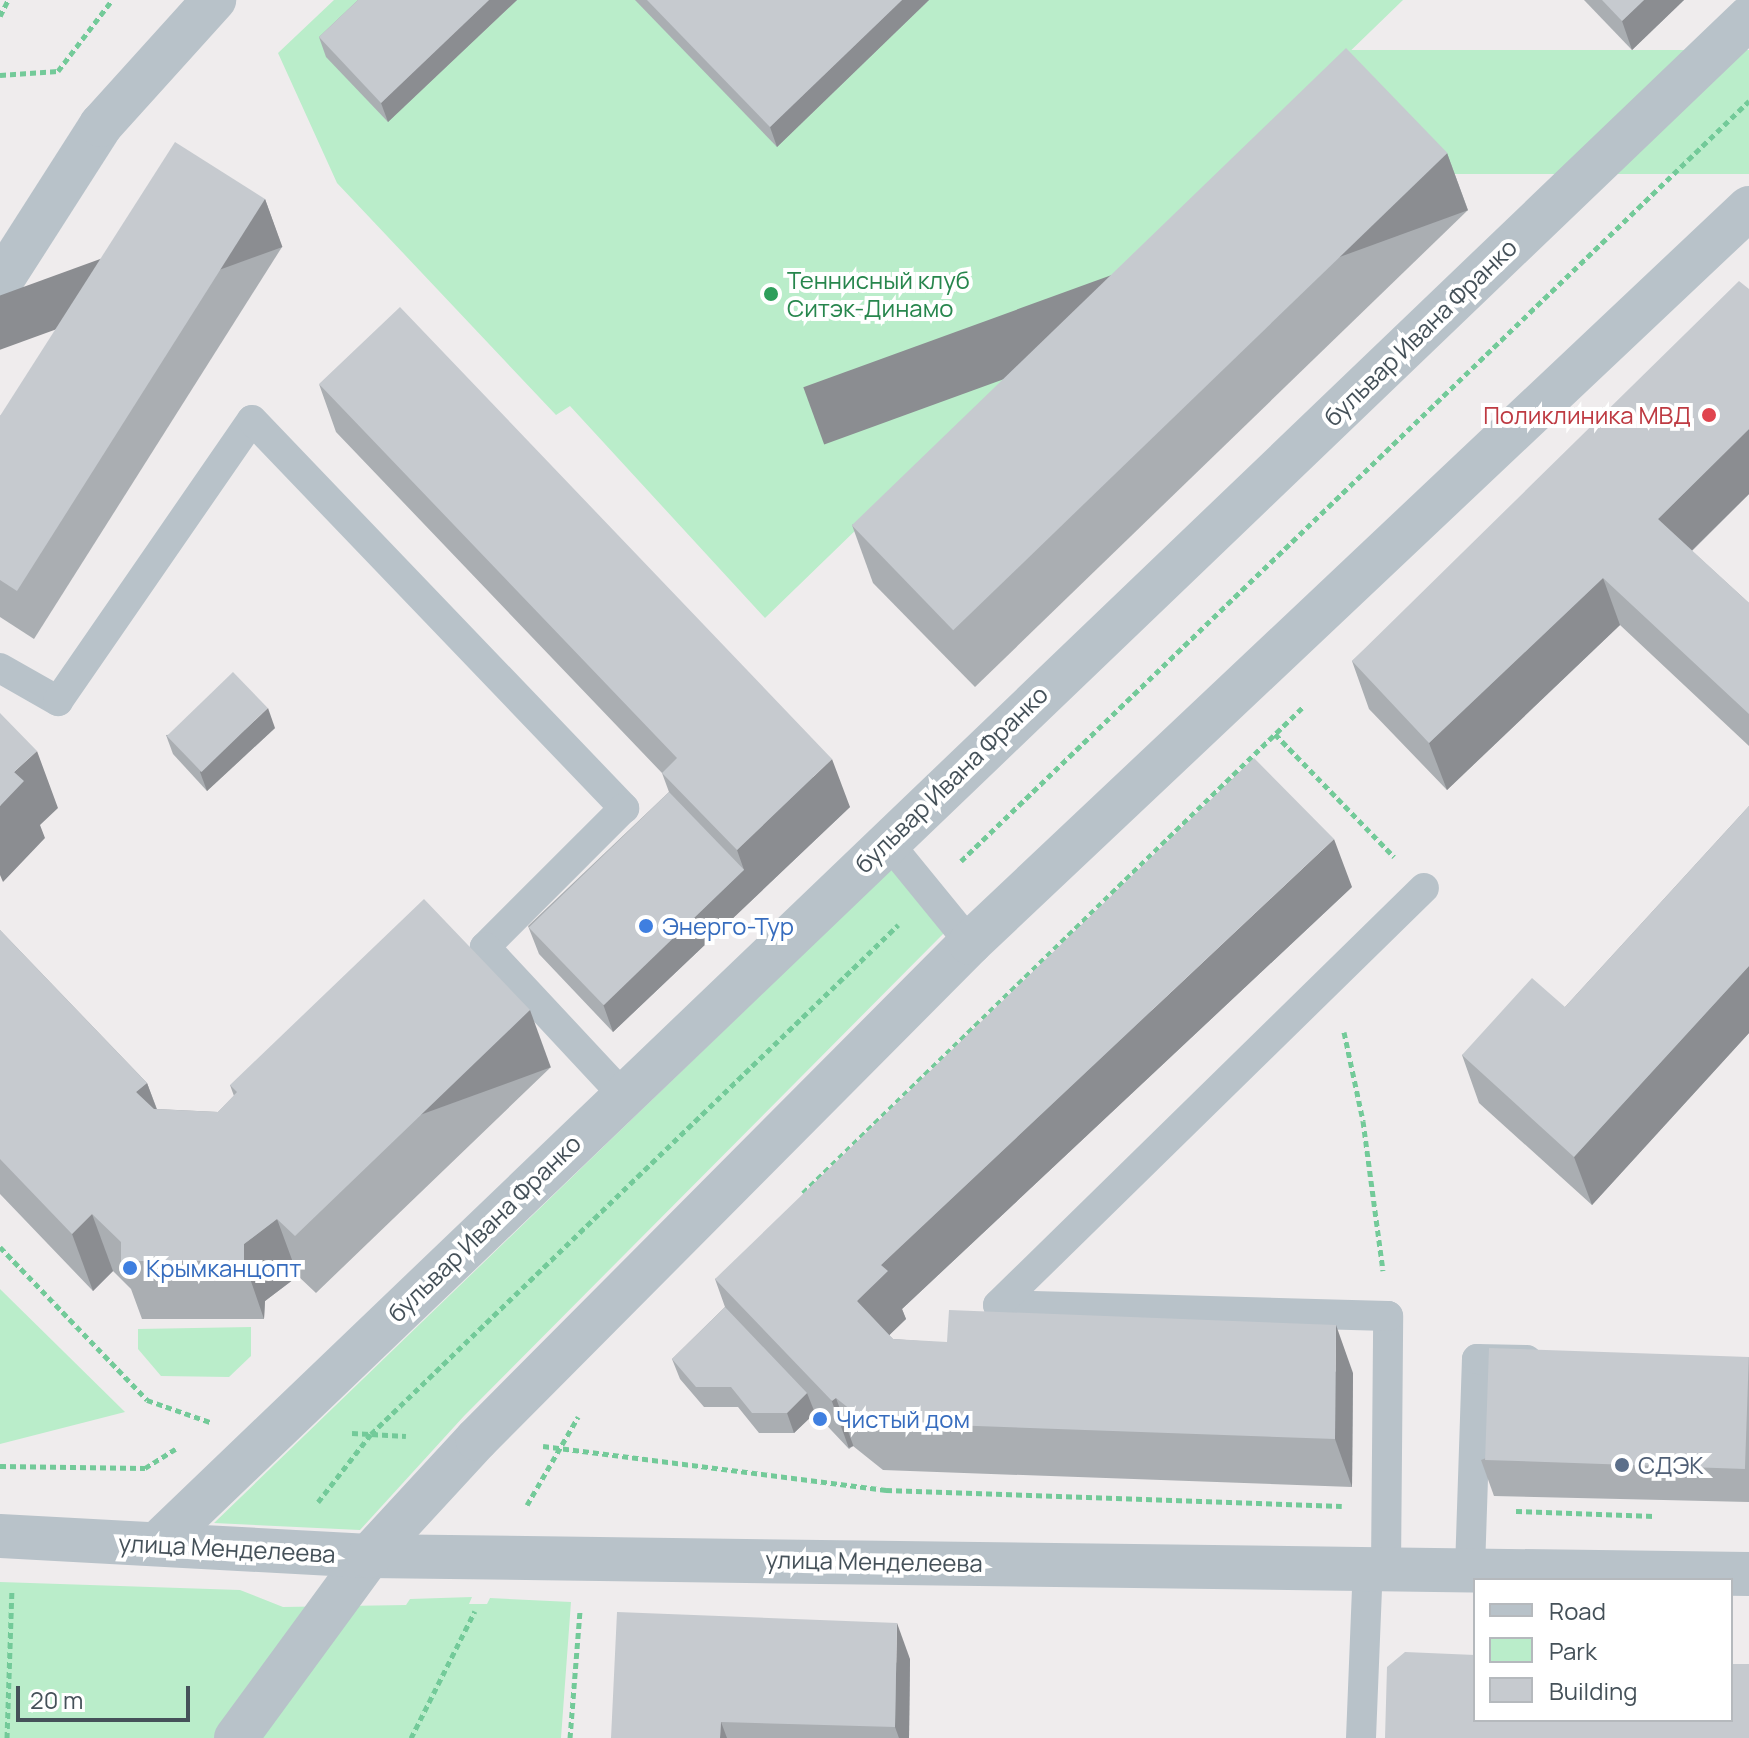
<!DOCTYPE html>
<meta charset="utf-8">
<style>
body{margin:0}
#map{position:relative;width:1749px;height:1738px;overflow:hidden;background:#efeced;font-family:Manrope,sans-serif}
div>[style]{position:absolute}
.green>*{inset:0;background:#baedca;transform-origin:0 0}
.path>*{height:5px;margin-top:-2.5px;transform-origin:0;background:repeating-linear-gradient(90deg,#73ca99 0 6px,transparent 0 10px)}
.service>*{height:30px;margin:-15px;padding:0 15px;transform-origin:15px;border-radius:15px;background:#b8c2c9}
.pedestrian>*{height:44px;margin:-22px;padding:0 22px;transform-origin:22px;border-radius:22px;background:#b8c2c9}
.minor>*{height:44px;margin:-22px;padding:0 22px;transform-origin:22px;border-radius:22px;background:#b8c2c9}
.tertiary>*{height:44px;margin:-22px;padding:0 22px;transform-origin:22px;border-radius:22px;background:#b8c2c9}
.wall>*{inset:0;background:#aaaeb2}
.shaded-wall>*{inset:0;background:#8b8d91;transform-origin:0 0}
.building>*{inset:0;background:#c6cacf;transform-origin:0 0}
.dots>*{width:22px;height:22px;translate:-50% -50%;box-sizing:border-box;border:4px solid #fff;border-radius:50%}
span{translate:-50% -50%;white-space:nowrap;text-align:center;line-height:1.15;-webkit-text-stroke:8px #fff;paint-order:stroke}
.leisure-label{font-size:24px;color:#27864d}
.left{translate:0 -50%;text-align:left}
.street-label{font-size:24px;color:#455159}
.health-label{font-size:24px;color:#be3a42}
.right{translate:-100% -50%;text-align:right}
.shop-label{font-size:24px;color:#366cbe}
.service-label{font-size:24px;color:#4e5e75}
.legend{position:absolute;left:1473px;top:1578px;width:260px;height:144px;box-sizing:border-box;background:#fff;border:2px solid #b5b9bd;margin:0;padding:10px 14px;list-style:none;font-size:24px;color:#455159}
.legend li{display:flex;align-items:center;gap:16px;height:40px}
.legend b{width:40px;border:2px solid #b5b9bd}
.scale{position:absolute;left:16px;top:1686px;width:174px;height:36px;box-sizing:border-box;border:4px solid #455159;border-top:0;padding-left:10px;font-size:24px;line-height:28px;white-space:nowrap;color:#455159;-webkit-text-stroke:6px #fff;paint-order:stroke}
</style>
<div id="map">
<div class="green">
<div style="clip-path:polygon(334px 0,1403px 0,765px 618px,570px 406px,556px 415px,337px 183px,278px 53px)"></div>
<div style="left:1749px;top:50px;width:124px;height:1162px;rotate:90deg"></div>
<div style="clip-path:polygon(895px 865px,947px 930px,464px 1416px,360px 1530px,214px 1523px)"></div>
<div style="clip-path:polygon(0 1289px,125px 1412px,0 1444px)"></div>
<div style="clip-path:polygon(251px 1327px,251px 1356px,229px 1377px,161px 1376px,138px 1349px,138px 1329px)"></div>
<div style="clip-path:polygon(0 1582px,240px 1590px,283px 1607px,406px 1605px,410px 1599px,472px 1597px,469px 1604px,487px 1604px,490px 1598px,571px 1602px,561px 1738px,0 1738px)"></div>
</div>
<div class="path">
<div style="left:0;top:16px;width:18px;rotate:-63deg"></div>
<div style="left:0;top:75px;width:58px;rotate:-3.9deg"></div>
<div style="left:58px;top:71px;width:89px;rotate:-52.7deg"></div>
<div style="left:1275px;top:734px;width:171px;rotate:45.9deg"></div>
<div style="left:961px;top:861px;width:1095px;rotate:-43.96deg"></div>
<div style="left:1344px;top:1032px;width:91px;rotate:77.9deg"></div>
<div style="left:1363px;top:1121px;width:151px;rotate:82.4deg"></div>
<div style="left:803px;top:1193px;width:699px;rotate:-44.19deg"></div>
<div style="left:0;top:1247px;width:212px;rotate:46.1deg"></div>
<div style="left:147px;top:1400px;width:67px;rotate:19.2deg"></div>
<div style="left:352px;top:1433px;width:54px;rotate:3.2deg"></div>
<div style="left:543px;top:1446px;width:346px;rotate:7.3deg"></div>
<div style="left:886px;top:1490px;width:456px;rotate:2deg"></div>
<div style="left:0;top:1466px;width:145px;rotate:0.8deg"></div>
<div style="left:145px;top:1468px;width:36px;rotate:-32deg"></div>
<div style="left:318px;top:1502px;width:86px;rotate:-52.1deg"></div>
<div style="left:371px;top:1434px;width:733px;rotate:-44deg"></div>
<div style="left:527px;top:1505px;width:102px;rotate:-59.9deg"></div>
<div style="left:1516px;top:1511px;width:138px;rotate:2.1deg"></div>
<div style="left:7px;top:1738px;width:148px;rotate:-88.1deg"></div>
<div style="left:411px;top:1738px;width:142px;rotate:-63.3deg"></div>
<div style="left:570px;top:1738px;width:127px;rotate:-85.5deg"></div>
</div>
<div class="service">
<div style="left:0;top:668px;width:67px;rotate:29.6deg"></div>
<div style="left:58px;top:701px;width:341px;rotate:-55.4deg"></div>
<div style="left:252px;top:420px;width:538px;rotate:46.21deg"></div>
<div style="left:624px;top:808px;width:197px;rotate:135deg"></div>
<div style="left:485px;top:947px;width:201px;rotate:47deg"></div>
<div style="left:886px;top:840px;width:133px;rotate:50.8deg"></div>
<div style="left:1386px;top:1568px;width:252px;rotate:-89.5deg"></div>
<div style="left:1388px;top:1316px;width:390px;rotate:-178.4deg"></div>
<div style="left:998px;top:1305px;width:596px;rotate:-44.39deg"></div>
<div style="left:1470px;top:1569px;width:210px;rotate:-88.1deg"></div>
<div style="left:1477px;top:1359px;width:50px;rotate:1.1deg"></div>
<div style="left:1361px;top:1738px;width:171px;rotate:-87.7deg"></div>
</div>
<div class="pedestrian">
<div style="left:236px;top:1738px;width:225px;rotate:-53.8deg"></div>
</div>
<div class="minor">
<div style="left:0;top:283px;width:188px;rotate:-57.4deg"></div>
<div style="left:101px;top:125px;width:169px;rotate:-47.9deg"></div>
<div style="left:369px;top:1556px;width:1380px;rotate:0.75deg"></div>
</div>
<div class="tertiary">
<div style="left:0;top:1536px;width:370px;rotate:3.1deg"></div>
<div style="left:369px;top:1556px;width:159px;rotate:-47.3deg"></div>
<div style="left:477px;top:1439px;width:699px;rotate:-45.17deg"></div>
<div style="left:970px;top:943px;width:1071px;rotate:-43.34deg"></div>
<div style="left:157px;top:1544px;width:2205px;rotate:-43.79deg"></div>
</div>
<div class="wall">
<div style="clip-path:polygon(358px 0,517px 0,388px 122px,326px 57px,319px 37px)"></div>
<div style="clip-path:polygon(635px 0,929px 0,777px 147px)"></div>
<div style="clip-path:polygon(1584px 0,1684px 0,1632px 50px)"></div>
<div style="clip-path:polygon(1447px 153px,1468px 210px,975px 687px,873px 583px,852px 525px)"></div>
<div style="clip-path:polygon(265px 199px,282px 247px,34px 639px,0 617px,0 416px)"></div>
<div style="clip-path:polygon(1749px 289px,1749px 494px,1692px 551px,1749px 603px,1749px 746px,1620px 625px,1447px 790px,1369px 709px,1352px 661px)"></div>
<div style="clip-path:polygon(319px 384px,850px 807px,613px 1032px,539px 954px,528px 926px,669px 792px,662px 773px,336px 432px)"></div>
<div style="clip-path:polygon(275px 728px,207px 791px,173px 754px,166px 735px)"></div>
<div style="clip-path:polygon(1749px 806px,1749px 1033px,1592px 1205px,1479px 1103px,1462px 1055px,1565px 1007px)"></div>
<div style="clip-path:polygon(1352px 887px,902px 1309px,906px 1319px,889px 1335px,893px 1339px,1353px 1373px,1352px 1487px,883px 1470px,853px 1446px,849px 1449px,815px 1413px,794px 1433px,759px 1433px,738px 1407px,704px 1407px,680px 1379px,672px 1359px,725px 1307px,715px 1279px)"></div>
<div style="clip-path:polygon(0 930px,147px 1083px,157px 1109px,218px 1112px,234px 1096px,230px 1085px,551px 1067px,316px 1293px,298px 1276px,265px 1301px,264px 1319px,142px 1319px,131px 1289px,113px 1271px,93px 1291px,0 1194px)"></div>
<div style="clip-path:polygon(1749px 1357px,1749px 1502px,1494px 1496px,1481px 1460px)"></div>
<div style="clip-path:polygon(910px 1659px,909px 1738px,611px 1738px)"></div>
</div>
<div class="shaded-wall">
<div style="clip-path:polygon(489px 0,517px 0,388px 122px,381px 103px)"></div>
<div style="clip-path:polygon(902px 0,929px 0,777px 147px,770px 127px)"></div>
<div style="clip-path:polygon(1644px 0,1684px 0,1632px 50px,1622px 21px)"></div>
<div style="left:1447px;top:153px;width:61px;height:685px;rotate:70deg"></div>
<div style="left:265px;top:199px;width:51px;height:464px;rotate:70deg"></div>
<div style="clip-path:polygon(1749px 429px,1749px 494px,1675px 567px,1658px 519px)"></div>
<div style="clip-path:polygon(1603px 578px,1620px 625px,1447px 790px,1429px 743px)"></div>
<div style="clip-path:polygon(268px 708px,275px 728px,207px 791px,200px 772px)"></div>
<div style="clip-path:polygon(37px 751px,58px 808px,40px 825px,45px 838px,3px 882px,0 875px,0 806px,14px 772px)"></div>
<div style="clip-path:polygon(832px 759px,850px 807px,613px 1032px,603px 1004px,744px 870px,737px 850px)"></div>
<div style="clip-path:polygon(1334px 839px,1352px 887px,902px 1309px,906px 1319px,875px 1349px,857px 1301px,881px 1265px)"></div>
<div style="clip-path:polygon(1749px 966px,1749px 1033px,1592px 1205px,1574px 1157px)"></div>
<div style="left:530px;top:1010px;width:61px;height:326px;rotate:70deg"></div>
<div style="clip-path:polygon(147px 1083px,168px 1140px,136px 1092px)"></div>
<div style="clip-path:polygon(92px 1214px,113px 1271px,93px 1291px,72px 1234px)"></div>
<div style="clip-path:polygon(277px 1219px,298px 1276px,265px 1301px,264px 1319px,244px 1261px,244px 1244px)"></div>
<div style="clip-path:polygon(1336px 1325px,1353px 1373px,1352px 1487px,1335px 1439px)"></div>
<div style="clip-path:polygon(807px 1393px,815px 1413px,794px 1433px,787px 1413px)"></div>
<div style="left:836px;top:1398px;width:51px;height:5px;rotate:70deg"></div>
<div style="clip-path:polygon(897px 1623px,910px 1659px,909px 1738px,899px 1738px,895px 1727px)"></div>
<div style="clip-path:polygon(721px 1722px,727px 1738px,720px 1738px)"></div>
</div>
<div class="building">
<div style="clip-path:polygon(358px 0,489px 0,381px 103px,319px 37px)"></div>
<div style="clip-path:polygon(647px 0,902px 0,770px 127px)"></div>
<div style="clip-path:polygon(1602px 0,1644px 0,1622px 21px)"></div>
<div style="left:1346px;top:48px;width:146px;height:687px;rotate:46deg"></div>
<div style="clip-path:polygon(175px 142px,265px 199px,17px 591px,0 580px,0 416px)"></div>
<div style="clip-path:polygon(1739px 281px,1749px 289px,1749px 429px,1658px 519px,1749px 603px,1749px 714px,1603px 578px,1429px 743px,1352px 661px)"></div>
<div style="clip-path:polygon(400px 307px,832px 759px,737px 850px,662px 773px,677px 758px,319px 384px)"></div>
<div style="left:233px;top:672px;width:50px;height:92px;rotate:46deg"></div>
<div style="clip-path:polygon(0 713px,37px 751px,14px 772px,24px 781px,0 806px)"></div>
<div style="clip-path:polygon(1254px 758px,1334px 839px,881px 1265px,888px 1271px,857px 1301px,893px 1339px,947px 1342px,949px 1310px,1336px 1325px,1335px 1439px,866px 1422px,836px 1398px,832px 1401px,715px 1279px)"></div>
<div style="left:669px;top:792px;width:108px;height:195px;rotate:46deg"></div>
<div style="clip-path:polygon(1749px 806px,1749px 966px,1574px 1157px,1462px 1055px,1532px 978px,1565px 1007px)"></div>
<div style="clip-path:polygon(424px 899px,530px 1010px,295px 1236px,277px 1219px,244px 1244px,244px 1261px,121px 1261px,121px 1242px,92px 1214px,72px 1234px,0 1159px,0 930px,147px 1083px,136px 1092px,154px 1109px,218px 1112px,237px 1092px,230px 1085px)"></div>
<div style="clip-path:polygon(725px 1307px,807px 1393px,787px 1413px,752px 1413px,731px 1387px,696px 1387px,672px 1359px)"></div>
<div style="left:1489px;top:1348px;width:260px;height:112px;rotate:2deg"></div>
<div style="clip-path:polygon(617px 1612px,897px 1623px,895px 1727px,721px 1722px,720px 1738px,611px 1738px)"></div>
<div style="clip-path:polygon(1405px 1652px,1475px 1655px,1475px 1720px,1731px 1720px,1731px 1664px,1749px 1664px,1749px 1738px,1385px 1738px,1387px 1667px)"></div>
</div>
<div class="dots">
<div style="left:771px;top:294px;background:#2e9e5b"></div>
<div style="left:1709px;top:415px;background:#e0444e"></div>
<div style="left:646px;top:926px;background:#3f7fe0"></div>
<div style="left:130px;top:1268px;background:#3f7fe0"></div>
<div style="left:820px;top:1419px;background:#3f7fe0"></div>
<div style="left:1622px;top:1465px;background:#5c6f8a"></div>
</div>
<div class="leisure-label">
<span class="left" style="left:787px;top:294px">Теннисный клуб<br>Ситэк-Динамо</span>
</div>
<div class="street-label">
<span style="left:1420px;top:332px;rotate:-44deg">бульвар Ивана Франко</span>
<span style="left:951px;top:779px;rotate:-44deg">бульвар Ивана Франко</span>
<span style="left:484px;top:1228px;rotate:-44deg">бульвар Ивана Франко</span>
<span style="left:227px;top:1548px;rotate:3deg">улица Менделеева</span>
<span style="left:874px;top:1561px;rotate:1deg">улица Менделеева</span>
</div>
<div class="health-label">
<span class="right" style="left:1691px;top:415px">Поликлиника МВД</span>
</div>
<div class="shop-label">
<span class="left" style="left:662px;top:926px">Энерго-Тур</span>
<span class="left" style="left:146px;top:1268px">Крымканцопт</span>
<span class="left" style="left:836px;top:1419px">Чистый дом</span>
</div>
<div class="service-label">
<span class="left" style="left:1638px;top:1465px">СДЭК</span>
</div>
<ul class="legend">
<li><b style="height:10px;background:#b8c2c9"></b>Road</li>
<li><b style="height:22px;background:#baedca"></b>Park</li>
<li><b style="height:22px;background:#c6cacf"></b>Building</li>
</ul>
<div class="scale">20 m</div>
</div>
